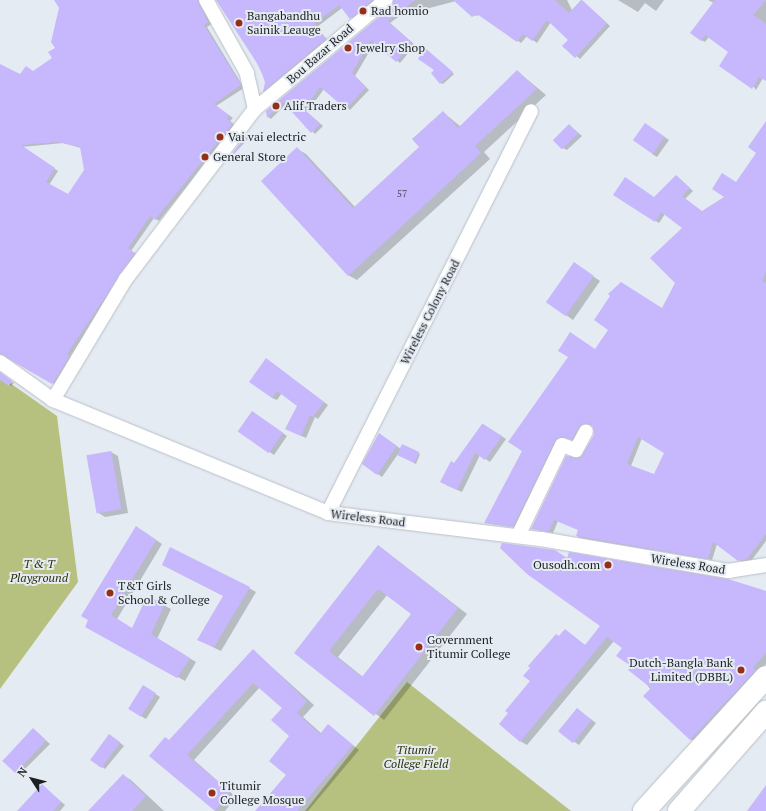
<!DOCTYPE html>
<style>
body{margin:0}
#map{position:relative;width:766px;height:811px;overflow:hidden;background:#e5ebf3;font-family:"PT Serif",serif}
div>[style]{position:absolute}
.green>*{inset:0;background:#b6c17f}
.shadow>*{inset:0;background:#0003}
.building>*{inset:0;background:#c7b7fd;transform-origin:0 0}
.roads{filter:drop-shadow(0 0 1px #bac0c7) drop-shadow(0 0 1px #bac0c7)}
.street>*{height:14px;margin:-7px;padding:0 7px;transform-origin:7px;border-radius:7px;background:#fff}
.primary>*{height:22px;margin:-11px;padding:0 11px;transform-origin:11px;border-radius:11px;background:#fff}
.dots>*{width:11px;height:11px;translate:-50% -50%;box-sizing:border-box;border:2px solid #e5ebf3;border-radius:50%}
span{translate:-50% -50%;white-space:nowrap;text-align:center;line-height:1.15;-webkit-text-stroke:4px #e5ebf3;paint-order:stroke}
.number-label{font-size:10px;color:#48465a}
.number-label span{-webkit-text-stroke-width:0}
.poi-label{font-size:12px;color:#1e2123}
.left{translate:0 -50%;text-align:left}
.right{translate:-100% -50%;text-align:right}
.street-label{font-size:12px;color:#1e2123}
.park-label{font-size:12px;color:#2c3106;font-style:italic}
.north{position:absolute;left:12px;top:759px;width:40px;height:40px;-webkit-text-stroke:3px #e5ebf3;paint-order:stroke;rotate:306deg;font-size:11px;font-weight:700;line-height:16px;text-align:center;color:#1e2123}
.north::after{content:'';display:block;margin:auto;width:14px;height:18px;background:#1e2123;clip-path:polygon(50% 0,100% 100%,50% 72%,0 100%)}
</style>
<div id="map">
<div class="green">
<div style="clip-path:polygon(0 376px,57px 416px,78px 582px,0 689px)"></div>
<div style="clip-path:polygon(407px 682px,571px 811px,305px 811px)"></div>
</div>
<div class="shadow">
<div style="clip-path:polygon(evenodd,57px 0,202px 0,212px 24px,207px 27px,244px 88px,216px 106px,233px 118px,230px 121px,236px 126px,159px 221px,154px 218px,131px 251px,138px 255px,70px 357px,73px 359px,56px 385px,9px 356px,0 359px,0 67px,21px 75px,33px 72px,54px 58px,60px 8px,57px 0,63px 143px,81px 148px,85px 170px,68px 196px,49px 185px,58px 171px,22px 147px,63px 143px)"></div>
<div style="clip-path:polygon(218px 0,379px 0,355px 20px,342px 8px,317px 27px,329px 42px,267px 93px,264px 91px,266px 82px,247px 42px)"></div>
<div style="clip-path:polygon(393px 0,567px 0,572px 10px,581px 0,610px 26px,580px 59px,564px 46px,569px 39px,551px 22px,537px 43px,527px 36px,521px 43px,481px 15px,472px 16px,456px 1px,418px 11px,412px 7px,390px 23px,415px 45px,400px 63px,375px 42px,355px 76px,369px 90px,350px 110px,324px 89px,307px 112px,323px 126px,315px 134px,286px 104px,271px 119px,268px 117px,267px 112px,392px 7px)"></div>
<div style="clip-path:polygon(618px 0,664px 0,656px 11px,645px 3px,638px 12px)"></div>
<div style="clip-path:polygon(708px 0,766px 0,766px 80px,763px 78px,756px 90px,730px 52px,709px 37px,705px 42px,701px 40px,714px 3px)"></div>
<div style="clip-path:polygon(427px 51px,454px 74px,443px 84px,441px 83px)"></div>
<div style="clip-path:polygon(517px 71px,546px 95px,484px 152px,490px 159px,357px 280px,348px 275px,297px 149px,306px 154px,355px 207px,421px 147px,443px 112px,461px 127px)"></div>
<div style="clip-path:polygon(569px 125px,582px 136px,567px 150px,563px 148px)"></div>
<div style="clip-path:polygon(650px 127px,669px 140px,657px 157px,652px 154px)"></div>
<div style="clip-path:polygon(evenodd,766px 134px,766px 541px,751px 561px,743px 562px,717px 544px,712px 560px,580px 538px,577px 536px,579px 530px,558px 521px,553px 533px,532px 529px,595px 435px,594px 426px,590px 424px,582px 429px,576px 441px,565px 438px,558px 443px,517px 528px,485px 523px,596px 350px,662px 309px,676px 283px,683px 228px,665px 214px,659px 223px,614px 195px,655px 198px,677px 176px,693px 191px,685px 199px,702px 212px,726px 197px,758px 153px,766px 134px,642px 438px,665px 453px,655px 475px,631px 466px,642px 438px)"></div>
<div style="clip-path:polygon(247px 135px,250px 137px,229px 159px)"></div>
<div style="clip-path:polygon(581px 268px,600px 281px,573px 320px,547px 302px)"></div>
<div style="clip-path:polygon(270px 362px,328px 405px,318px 419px,315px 417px,306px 438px,286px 429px,298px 405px,282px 393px,277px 400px,272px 398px)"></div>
<div style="clip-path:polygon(3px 376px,14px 383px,11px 386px,1px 379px)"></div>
<div style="clip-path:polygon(257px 415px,287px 436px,274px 455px,239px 431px)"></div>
<div style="clip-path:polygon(483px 424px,506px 439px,490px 462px,480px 455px,462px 492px,446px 485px,455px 464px)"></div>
<div style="clip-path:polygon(383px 437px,401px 449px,403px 446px,420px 454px,416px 464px,398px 454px,382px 477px,363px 464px)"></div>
<div style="clip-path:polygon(111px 452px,118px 456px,128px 513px,105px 517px,97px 512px)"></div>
<div style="clip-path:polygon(143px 531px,162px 544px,117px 619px,133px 629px,148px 597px,171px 609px,157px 639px,196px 662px,185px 681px,86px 626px)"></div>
<div style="clip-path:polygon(evenodd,379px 546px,467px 614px,384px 720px,295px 653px,379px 546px,387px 595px,412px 614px,363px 677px,338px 657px,387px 595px)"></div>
<div style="clip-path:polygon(568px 559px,766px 592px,766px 664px,697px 743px,690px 739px,632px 666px,623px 648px,614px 641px,527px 745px,520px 741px,509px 713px,560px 637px,565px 630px,586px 646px,601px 625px)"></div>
<div style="clip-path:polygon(249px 588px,256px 592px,221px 651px,198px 640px)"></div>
<div style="clip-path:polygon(253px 650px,314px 705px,303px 717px,322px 734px,329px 726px,359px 750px,308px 811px,256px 811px,287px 775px,291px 736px,283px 708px,260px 687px,194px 760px,236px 797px,225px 811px,215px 811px,170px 741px)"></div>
<div style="clip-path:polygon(148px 689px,160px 697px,146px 719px,141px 716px)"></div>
<div style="clip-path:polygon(581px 712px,596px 723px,579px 745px,560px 732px)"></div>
<div style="clip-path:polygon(33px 729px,50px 744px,20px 774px,15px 772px)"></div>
<div style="clip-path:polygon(114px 738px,124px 746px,105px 769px,91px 759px)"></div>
<div style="clip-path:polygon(123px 775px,131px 780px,164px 811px,92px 811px)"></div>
<div style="clip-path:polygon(42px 785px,65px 805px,60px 811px,19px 811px)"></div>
</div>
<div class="building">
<div style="clip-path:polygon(evenodd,54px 0,198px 0,208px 22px,204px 25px,241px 85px,214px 104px,229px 115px,227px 119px,233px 123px,155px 220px,150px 216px,128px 248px,135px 253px,67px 354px,70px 356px,52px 384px,0 354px,0 64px,20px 74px,26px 66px,33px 71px,52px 58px,48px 52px,55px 48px,51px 42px,59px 8px,54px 0,58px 142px,80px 147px,84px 170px,68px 194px,46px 182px,55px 168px,21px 145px,58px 142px)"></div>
<div style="clip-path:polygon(216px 0,373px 0,350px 19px,339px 5px,314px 24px,326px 39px,263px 92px,265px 82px,260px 68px)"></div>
<div style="clip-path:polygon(394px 0,415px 0,388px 21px,412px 43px,396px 62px,371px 40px,352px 73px,366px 87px,346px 109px,320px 87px,304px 109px,320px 124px,311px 133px,283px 102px,267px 118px,266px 111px,391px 7px)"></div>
<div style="clip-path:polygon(453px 0,555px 0,569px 13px,582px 0,607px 23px,575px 58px,562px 46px,568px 40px,547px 20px,532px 41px,523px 34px,517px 42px,477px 14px,472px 17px)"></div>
<div style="clip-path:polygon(715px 0,766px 0,753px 15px,766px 24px,766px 81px,759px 77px,752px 89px,719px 66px,728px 52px,705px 35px,701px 41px,690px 33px)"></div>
<div style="clip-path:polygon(425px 48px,453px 72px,440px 84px,431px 73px,434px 70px,418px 59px)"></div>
<div style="clip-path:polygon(517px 70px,537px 89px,475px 146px,481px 153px,348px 276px,261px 181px,297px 147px,353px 208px,419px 147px,412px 139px,443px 111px,458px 128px)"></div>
<div style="clip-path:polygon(evenodd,766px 121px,766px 271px,762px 281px,766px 283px,766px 534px,747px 559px,738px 561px,713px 542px,708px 559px,576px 536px,578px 530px,554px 520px,549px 532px,531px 529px,566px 456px,581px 457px,594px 435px,593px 427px,586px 423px,579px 427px,572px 440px,561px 437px,555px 441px,513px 527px,484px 523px,522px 451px,508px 442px,568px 357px,558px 351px,570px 332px,595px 349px,608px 330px,594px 320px,610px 296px,608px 294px,621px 282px,662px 308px,675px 283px,650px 258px,682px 228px,661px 212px,655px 222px,613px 195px,625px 177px,654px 197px,676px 175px,690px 188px,682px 196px,702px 211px,724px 197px,712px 189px,722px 173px,736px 182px,756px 153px,748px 147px,766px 121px,638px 437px,664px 453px,654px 474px,627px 464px,638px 437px)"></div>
<div style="left:645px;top:123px;width:24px;height:21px;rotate:35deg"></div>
<div style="left:569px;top:124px;width:13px;height:23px;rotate:45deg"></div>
<div style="clip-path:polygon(247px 134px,249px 135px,229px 160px,228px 159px)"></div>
<div style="left:574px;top:262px;width:24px;height:49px;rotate:35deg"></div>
<div style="clip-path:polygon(266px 358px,324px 402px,313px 417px,310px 415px,301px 436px,285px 429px,297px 406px,277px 391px,272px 398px,249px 382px)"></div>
<div style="clip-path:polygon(0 372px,12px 381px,9px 386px,0 380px)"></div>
<div style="left:252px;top:411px;width:38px;height:25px;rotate:35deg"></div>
<div style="clip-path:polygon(482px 424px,502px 436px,485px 460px,475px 453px,457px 490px,440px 482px,451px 461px,454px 463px)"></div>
<div style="clip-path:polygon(379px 433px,397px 446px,377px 475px,362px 464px)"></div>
<div style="left:402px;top:444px;width:19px;height:12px;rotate:25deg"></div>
<div style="left:111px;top:451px;width:59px;height:25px;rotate:80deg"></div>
<div style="clip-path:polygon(136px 526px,156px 540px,111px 615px,132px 628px,147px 596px,165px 604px,151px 634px,190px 658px,177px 678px,85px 627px,88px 620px,81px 616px)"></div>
<div style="clip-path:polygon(502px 543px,555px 550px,567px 558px,569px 552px,728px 579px,766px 591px,766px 653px,753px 668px,756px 670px,690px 740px,643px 696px,651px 688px,628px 670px,631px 666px,616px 656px,622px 648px,607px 637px,520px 742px,499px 724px,508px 713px,505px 711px,530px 681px,523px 676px,530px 668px,528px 666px,556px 634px,559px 636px,565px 629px,585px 645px,600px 626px,527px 574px,500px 548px)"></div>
<div style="clip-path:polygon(evenodd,378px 545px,458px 608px,374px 716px,294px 653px,378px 545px,378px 589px,411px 614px,362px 677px,329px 651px,378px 589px)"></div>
<div style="clip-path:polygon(170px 547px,250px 587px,214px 647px,197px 640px,223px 596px,162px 565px)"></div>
<div style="clip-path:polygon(253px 649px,307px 701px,297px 713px,320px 734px,328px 724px,353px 745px,297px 811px,255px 811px,286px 775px,269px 761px,289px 736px,271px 720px,282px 708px,253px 683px,187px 755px,230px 792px,215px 811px,149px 756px,165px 737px,169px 740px)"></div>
<div style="left:143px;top:685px;width:15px;height:28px;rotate:32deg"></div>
<div style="left:577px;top:708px;width:19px;height:30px;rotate:39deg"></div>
<div style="left:33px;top:728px;width:18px;height:45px;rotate:43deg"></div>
<div style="left:109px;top:734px;width:14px;height:32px;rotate:36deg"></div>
<div style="clip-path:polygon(123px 774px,146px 796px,132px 811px,88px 811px)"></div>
<div style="clip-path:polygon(42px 784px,61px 802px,53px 811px,17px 811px)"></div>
<div style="clip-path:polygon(766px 785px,766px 811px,747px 811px)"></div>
</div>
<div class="roads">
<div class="street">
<div style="left:255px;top:109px;width:170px;rotate:-39.8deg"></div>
<div style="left:0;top:362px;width:65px;rotate:35.6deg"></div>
<div style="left:53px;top:400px;width:297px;rotate:22.3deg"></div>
<div style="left:328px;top:513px;width:215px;rotate:7deg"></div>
<div style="left:541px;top:539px;width:190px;rotate:9.7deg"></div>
<div style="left:728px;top:571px;width:38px;rotate:-9deg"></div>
<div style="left:53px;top:400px;width:140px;rotate:-59deg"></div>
<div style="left:125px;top:280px;width:215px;rotate:-52.8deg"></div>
<div style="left:255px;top:109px;width:37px;rotate:-103deg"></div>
<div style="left:247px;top:73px;width:84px;rotate:-119.3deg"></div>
<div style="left:328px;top:513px;width:450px;rotate:-63.2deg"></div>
<div style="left:518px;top:536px;width:101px;rotate:-64.2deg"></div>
<div style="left:562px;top:445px;width:15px;rotate:20deg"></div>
<div style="left:576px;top:450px;width:21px;rotate:-62deg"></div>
</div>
<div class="primary">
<div style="left:644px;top:811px;width:181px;rotate:-47.7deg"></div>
<div style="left:679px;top:811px;width:132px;rotate:-48.7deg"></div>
</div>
</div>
<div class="dots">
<div style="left:363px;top:11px;background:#972e1c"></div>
<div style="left:239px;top:23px;background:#972e1c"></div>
<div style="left:348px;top:48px;background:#972e1c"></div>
<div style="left:276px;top:106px;background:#972e1c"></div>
<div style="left:220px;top:137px;background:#972e1c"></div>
<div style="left:205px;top:157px;background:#972e1c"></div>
<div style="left:608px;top:565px;background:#972e1c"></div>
<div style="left:110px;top:593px;background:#972e1c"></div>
<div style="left:419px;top:647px;background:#972e1c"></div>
<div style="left:741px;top:670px;background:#972e1c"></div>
<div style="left:212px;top:793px;background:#972e1c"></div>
</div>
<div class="number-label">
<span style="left:402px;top:194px">57</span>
</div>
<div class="poi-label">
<span class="left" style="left:371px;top:11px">Rad homio</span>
<span class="left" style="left:247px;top:23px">Bangabandhu<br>Sainik Leauge</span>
<span class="left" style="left:356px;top:48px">Jewelry Shop</span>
<span class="left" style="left:284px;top:106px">Alif Traders</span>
<span class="left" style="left:228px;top:137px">Vai vai electric</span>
<span class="left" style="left:213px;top:157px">General Store</span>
<span class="right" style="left:600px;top:565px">Ousodh.com</span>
<span class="left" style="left:118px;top:593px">T&amp;T Girls<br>School &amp; College</span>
<span class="left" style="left:427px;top:647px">Government<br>Titumir College</span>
<span class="right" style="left:733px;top:670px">Dutch-Bangla Bank<br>Limited (DBBL)</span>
<span class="left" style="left:220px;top:793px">Titumir<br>College Mosque</span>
</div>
<div class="street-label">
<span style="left:320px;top:54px;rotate:-41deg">Bou Bazar Road</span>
<span style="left:430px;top:312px;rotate:-63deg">Wireless Colony Road</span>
<span style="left:368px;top:518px;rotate:7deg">Wireless Road</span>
<span style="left:688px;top:564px;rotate:9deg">Wireless Road</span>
</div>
<div class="park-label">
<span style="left:39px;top:571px">T &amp; T<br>Playground</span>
<span style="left:416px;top:757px">Titumir<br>College Field</span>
</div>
<div class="north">N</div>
</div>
